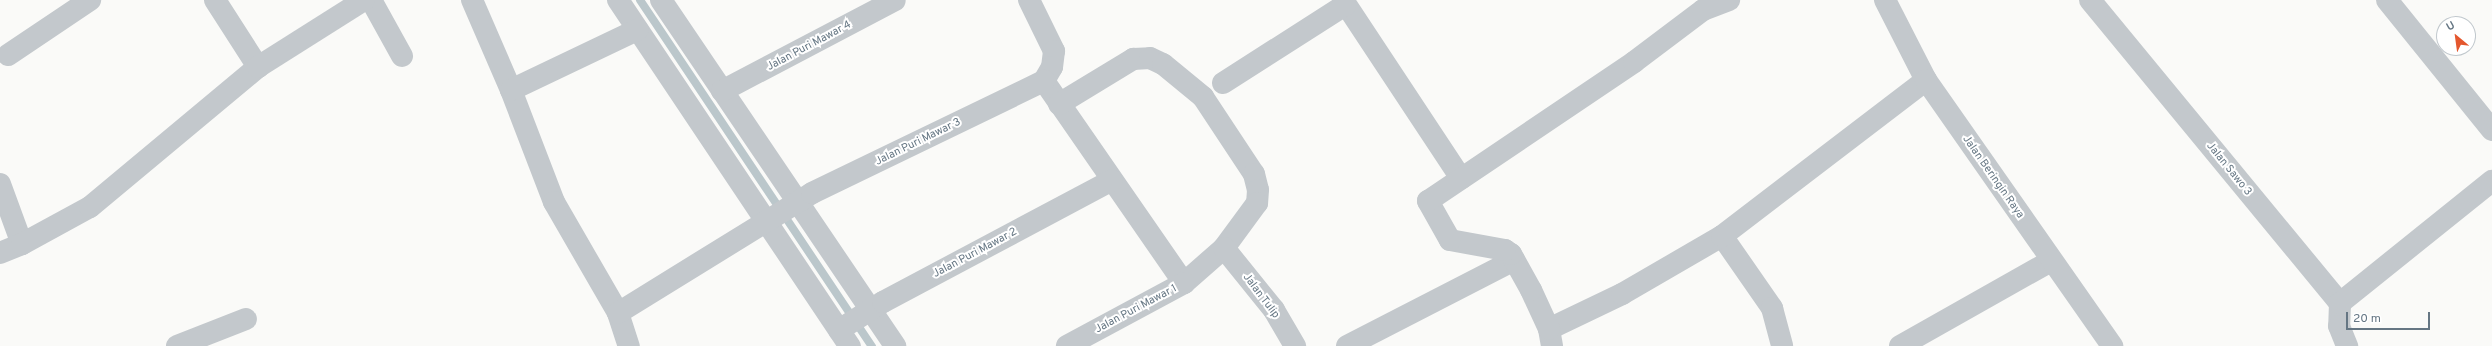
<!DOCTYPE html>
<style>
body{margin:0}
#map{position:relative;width:2492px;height:346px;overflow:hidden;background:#fafaf8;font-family:Overpass,sans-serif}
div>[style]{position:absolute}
.stream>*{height:8px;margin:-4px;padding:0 4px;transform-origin:4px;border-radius:4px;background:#bbc7cb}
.minor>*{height:22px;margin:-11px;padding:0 11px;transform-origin:11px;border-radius:11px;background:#c3c8cc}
.tertiary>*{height:22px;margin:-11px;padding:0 11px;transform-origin:11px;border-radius:11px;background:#c3c8cc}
span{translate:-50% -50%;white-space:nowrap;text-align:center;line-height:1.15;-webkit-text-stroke:4px #fff;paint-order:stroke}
.street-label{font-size:11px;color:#657683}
.north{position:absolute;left:2436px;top:16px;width:40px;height:40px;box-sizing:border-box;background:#fff;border:1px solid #c1c8cd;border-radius:50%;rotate:331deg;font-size:11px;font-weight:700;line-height:16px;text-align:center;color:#657683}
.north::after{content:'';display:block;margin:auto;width:14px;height:18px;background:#e4572e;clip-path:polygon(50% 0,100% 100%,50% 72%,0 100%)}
.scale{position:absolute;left:2346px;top:312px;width:84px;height:18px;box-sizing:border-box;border:2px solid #657683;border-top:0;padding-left:5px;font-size:12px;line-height:14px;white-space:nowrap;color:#657683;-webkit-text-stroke:3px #fff;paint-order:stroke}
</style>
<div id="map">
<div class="stream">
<div style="left:640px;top:0;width:417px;rotate:56.2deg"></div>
</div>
<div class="minor">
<div style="left:215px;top:0;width:80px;rotate:57.3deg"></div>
<div style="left:371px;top:0;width:64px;rotate:61deg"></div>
<div style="left:472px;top:0;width:98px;rotate:66.6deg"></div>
<div style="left:511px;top:90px;width:120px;rotate:69deg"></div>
<div style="left:554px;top:202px;width:128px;rotate:60deg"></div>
<div style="left:618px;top:313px;width:35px;rotate:72deg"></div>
<div style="left:618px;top:0;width:417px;rotate:56.2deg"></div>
<div style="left:661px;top:0;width:418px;rotate:55.9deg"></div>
<div style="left:1029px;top:0;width:57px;rotate:63.9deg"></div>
<div style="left:1054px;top:51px;width:16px;rotate:97deg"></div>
<div style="left:1052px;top:67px;width:16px;rotate:120deg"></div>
<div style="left:1044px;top:81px;width:246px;rotate:55.3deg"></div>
<div style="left:1343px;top:0;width:214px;rotate:56.5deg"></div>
<div style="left:2090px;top:0;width:393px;rotate:50.5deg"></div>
<div style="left:2340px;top:303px;width:23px;rotate:92deg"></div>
<div style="left:2339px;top:326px;width:22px;rotate:68deg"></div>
<div style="left:2387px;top:0;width:167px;rotate:51.1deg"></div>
<div style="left:8px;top:55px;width:99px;rotate:-33.9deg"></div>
<div style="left:1223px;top:83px;width:145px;rotate:-32.6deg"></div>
<div style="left:511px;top:90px;width:140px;rotate:-25.5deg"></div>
<div style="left:722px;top:91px;width:195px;rotate:-27.7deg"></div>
<div style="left:1059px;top:104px;width:87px;rotate:-31.3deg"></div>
<div style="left:1133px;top:59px;width:17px;rotate:-3deg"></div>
<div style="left:1150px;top:58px;width:14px;rotate:25deg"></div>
<div style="left:1163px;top:64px;width:52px;rotate:39.5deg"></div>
<div style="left:1203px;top:97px;width:92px;rotate:56.5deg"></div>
<div style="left:1254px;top:174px;width:16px;rotate:76deg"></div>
<div style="left:1258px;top:190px;width:13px;rotate:94deg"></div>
<div style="left:1257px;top:203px;width:56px;rotate:126.3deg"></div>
<div style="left:1224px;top:248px;width:53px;rotate:138.8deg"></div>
<div style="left:1184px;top:283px;width:133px;rotate:151.7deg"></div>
<div style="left:0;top:184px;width:64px;rotate:69.9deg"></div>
<div style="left:22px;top:244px;width:24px;rotate:158deg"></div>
<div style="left:1722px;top:236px;width:88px;rotate:55.2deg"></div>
<div style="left:1772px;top:308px;width:39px;rotate:75deg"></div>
<div style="left:22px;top:244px;width:77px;rotate:-28.6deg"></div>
<div style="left:90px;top:207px;width:219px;rotate:-39.8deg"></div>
<div style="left:258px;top:67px;width:125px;rotate:-32.3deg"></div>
<div style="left:1224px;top:248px;width:80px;rotate:51.1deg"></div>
<div style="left:1274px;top:310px;width:42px;rotate:59.7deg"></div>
<div style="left:2340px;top:303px;width:195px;rotate:-38.8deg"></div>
<div style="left:618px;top:313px;width:228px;rotate:-31.7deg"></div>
<div style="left:812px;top:193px;width:258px;rotate:-25.8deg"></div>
<div style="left:1549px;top:329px;width:81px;rotate:-25.6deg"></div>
<div style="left:1622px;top:294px;width:116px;rotate:-30.1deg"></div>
<div style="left:1722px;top:236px;width:257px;rotate:-37.4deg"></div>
<div style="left:839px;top:330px;width:52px;rotate:-32.5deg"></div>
<div style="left:883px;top:302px;width:259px;rotate:-28deg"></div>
<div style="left:177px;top:346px;width:74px;rotate:-21.4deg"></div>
<div style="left:1347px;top:346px;width:188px;rotate:-27.2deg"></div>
<div style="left:1552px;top:346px;width:17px;rotate:-100deg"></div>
<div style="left:1549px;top:329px;width:43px;rotate:-114.8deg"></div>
<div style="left:1531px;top:290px;width:41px;rotate:-119.1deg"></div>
<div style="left:1511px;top:254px;width:7px;rotate:-146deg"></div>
<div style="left:1505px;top:250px;width:56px;rotate:-169.7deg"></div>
<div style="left:1450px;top:240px;width:45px;rotate:-119.4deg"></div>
<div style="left:1428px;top:201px;width:249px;rotate:-34deg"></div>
<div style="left:1634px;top:62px;width:86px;rotate:-37deg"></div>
<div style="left:1703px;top:10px;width:28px;rotate:-21deg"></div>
<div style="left:1900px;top:346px;width:173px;rotate:-29.4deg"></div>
</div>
<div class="tertiary">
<div style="left:1885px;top:0;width:90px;rotate:62.9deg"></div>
<div style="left:1926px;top:80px;width:325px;rotate:55deg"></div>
</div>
<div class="street-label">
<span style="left:809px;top:46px;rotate:-28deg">Jalan Puri Mawar 4</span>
<span style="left:918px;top:142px;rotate:-26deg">Jalan Puri Mawar 3</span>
<span style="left:2229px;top:169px;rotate:51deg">Jalan Sawo 3</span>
<span style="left:1993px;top:177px;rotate:55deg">Jalan Beringin Raya</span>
<span style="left:975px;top:253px;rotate:-28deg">Jalan Puri Mawar 2</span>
<span style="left:1261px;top:296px;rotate:53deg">Jalan Tulip</span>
<span style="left:1136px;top:309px;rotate:-28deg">Jalan Puri Mawar 1</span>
</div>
<div class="north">U</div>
<div class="scale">20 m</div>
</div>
